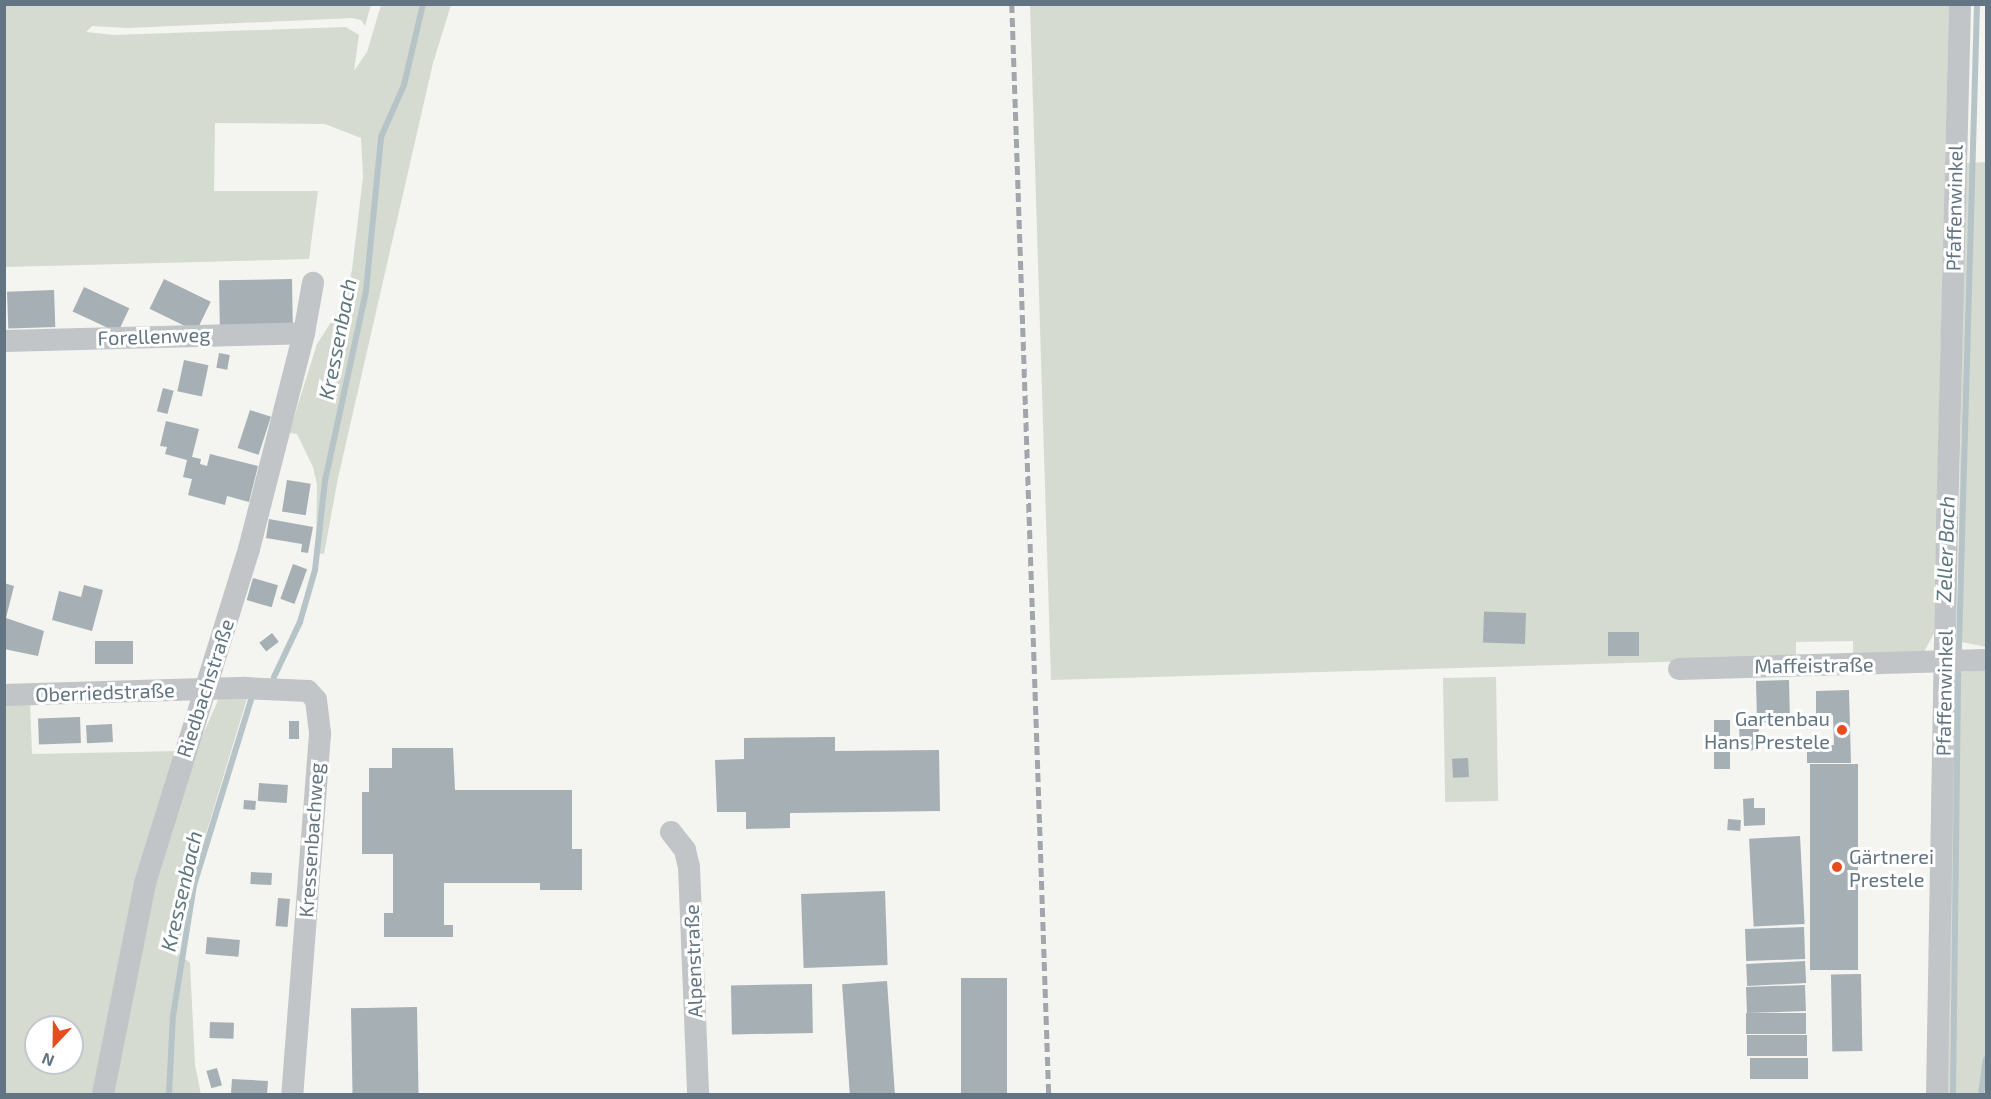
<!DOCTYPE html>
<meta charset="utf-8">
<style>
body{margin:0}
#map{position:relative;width:1991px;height:1099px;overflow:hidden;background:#f4f4f0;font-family:"Exo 2",sans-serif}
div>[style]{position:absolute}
.green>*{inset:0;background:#d5dbd1;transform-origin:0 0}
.stream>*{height:6px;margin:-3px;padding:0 3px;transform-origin:3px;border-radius:3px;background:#b6c4c7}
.building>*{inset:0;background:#a6afb4;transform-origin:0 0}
.minor>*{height:22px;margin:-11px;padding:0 11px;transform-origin:11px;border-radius:11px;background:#c1c5c8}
.rail>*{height:4.5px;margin-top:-2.25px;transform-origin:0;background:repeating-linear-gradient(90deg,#a0a6ac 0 9px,transparent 0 13.5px)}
.dots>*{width:16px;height:16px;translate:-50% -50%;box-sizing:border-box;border:3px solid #fff;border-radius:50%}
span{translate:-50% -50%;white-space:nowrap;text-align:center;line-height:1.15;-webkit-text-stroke:6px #fff;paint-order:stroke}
.street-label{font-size:20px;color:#637482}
.poi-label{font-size:20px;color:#637482}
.right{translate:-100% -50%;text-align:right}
.left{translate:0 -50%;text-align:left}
.water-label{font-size:21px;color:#5e777f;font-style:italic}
.frame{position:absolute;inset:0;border:6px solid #637482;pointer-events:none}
.north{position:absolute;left:24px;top:1015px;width:60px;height:60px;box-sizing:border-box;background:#fff;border:2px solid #c1c7cd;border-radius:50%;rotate:202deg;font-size:16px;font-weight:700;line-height:24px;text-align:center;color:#637482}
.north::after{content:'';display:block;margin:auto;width:21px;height:27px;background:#e64c1e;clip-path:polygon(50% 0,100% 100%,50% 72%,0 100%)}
</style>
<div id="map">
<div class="green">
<div style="clip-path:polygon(4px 5px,371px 5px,365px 26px,361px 20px,352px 18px,331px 19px,128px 28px,92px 26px,86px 32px,114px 35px,346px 27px,359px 35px,354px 71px,367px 52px,381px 5px,451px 5px,433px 63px,338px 478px,324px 554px,316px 553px,317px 484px,313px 467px,297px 434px,289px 433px,317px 344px,345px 300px,352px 270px,363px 177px,361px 138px,325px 124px,215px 123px,214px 191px,318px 191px,309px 259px,5px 267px)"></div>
<div style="clip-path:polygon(1030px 5px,1949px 5px,1934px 633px,1925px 650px,1920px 655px,1853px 657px,1853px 641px,1796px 642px,1796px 658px,1051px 680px)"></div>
<div style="clip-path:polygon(1986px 162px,1986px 647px,1962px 642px,1957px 635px,1965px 163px)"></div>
<div style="clip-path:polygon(1986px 670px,1986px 1094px,1941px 1094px,1952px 686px,1956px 676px,1963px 672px)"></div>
<div style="left:1496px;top:677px;width:124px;height:53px;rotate:89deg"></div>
<div style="clip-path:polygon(248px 695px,189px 890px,178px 953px,190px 963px,195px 1065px,201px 1094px,112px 1094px,148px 901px,200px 741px,219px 698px)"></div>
<div style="clip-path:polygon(evenodd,30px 701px,32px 754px,179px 751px,96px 1094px,5px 1094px,4px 702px,30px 701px,36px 1027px,72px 1027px,72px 1063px,36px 1063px,36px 1027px)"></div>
</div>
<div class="stream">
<div style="left:274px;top:677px;width:61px;rotate:-64.7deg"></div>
<div style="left:300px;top:622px;width:54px;rotate:-73.9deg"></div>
<div style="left:315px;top:570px;width:90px;rotate:-83.6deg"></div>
<div style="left:325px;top:481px;width:194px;rotate:-77.8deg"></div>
<div style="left:366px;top:291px;width:155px;rotate:-84.4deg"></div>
<div style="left:381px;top:137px;width:57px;rotate:-66.1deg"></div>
<div style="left:404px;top:85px;width:83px;rotate:-76.8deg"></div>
<div style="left:169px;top:1094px;width:78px;rotate:-87.1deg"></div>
<div style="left:173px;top:1016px;width:133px;rotate:-80.9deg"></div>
<div style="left:194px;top:885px;width:194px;rotate:-72.9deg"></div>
<div style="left:1953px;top:1094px;width:413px;rotate:-89.3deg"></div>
<div style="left:1958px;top:681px;width:677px;rotate:-88.39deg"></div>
<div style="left:1981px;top:1094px;width:35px;rotate:-82deg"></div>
</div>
<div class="building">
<div style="left:164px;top:279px;width:52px;height:33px;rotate:26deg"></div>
<div style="left:292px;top:279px;width:45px;height:73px;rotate:89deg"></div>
<div style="left:84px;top:287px;width:50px;height:27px;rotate:25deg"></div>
<div style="left:54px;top:290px;width:37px;height:47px;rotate:88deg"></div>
<div style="left:219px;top:353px;width:11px;height:15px;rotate:10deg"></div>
<div style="left:184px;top:360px;width:25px;height:32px;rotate:12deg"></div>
<div style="left:163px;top:388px;width:11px;height:24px;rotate:15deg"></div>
<div style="left:250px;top:410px;width:22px;height:40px;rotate:18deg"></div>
<div style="clip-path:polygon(166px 421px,199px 429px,192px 457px,201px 459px,200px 464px,207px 466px,210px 454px,258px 466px,249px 502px,227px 496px,225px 505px,188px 495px,192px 479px,183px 477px,187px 460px,165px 454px,167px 447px,160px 446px)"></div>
<div style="left:287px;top:480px;width:24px;height:32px;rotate:9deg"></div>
<div style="clip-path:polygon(269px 519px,313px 527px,308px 553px,301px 552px,302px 544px,266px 538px)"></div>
<div style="left:293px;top:564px;width:15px;height:37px;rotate:20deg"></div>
<div style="left:253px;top:578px;width:26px;height:23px;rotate:16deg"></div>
<div style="clip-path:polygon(4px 583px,14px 586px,6px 618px,44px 631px,38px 656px,4px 649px)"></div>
<div style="clip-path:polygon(84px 585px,103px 590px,92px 631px,52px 620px,59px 591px,81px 597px)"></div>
<div style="left:1526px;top:613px;width:31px;height:42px;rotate:92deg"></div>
<div style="left:1608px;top:632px;width:31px;height:24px"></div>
<div style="left:272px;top:633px;width:11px;height:16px;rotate:52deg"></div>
<div style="left:133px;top:641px;width:23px;height:38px;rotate:90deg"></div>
<div style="clip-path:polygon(1789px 680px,1790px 722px,1759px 723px,1758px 750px,1740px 751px,1739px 721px,1757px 721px,1756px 681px)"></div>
<div style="clip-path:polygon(1849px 690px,1851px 763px,1807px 763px,1807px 745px,1834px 745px,1833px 715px,1816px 715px,1816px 691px)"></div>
<div style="left:80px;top:717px;width:26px;height:42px;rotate:88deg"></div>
<div style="left:1714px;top:720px;width:16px;height:49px"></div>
<div style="left:289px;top:721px;width:10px;height:18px"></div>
<div style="left:112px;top:724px;width:18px;height:26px;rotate:87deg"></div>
<div style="clip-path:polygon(835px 737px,835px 751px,939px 750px,940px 811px,790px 813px,790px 828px,746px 829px,746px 812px,717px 812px,715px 760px,744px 759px,744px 738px)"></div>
<div style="clip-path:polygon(392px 748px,453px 748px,455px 790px,572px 790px,572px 849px,582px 849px,582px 890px,540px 890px,540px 883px,444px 883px,444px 925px,453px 925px,453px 937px,384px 937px,384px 913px,393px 913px,393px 854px,362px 854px,362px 792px,369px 792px,369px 768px,392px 768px)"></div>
<div style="left:1468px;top:758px;width:19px;height:16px;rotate:87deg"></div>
<div style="left:1810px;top:764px;width:48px;height:206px"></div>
<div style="left:259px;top:783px;width:29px;height:18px;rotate:4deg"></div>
<div style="clip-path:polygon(1754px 798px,1754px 808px,1765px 808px,1765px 825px,1744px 826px,1743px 799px)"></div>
<div style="left:244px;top:800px;width:12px;height:9px;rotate:5deg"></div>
<div style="left:1728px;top:819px;width:13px;height:11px;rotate:4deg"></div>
<div style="left:1800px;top:836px;width:88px;height:51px;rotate:87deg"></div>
<div style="left:251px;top:872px;width:21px;height:12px;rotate:3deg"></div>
<div style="left:885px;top:891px;width:74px;height:84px;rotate:88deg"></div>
<div style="left:278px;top:898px;width:12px;height:28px;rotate:5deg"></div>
<div style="left:1804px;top:927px;width:32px;height:59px;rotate:88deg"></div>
<div style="left:207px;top:937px;width:33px;height:17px;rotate:5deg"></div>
<div style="left:1805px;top:961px;width:22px;height:59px;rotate:87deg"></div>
<div style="left:1861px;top:974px;width:77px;height:30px;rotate:89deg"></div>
<div style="left:961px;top:978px;width:46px;height:116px"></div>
<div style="left:887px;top:981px;width:113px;height:45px;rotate:86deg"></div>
<div style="left:812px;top:984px;width:49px;height:81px;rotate:89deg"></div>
<div style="left:1805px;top:985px;width:26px;height:59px;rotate:88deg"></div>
<div style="left:417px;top:1007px;width:87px;height:66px;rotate:89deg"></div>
<div style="left:1806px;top:1013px;width:21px;height:60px;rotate:90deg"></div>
<div style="left:210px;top:1022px;width:24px;height:16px;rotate:2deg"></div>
<div style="left:1807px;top:1035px;width:21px;height:60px;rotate:90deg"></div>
<div style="left:1808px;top:1058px;width:21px;height:58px;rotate:90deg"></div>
<div style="left:217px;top:1068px;width:18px;height:11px;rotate:74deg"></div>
<div style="clip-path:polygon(232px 1079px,268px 1081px,267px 1094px,231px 1094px)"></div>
</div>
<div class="minor">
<div style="left:4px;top:341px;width:300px;rotate:-1.5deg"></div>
<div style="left:1679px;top:669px;width:307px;rotate:-1.7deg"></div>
<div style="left:4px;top:695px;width:242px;rotate:-1.7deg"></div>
<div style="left:246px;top:688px;width:62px;rotate:2.8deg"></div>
<div style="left:308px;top:691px;width:12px;rotate:48deg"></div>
<div style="left:316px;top:700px;width:34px;rotate:83deg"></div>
<div style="left:320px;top:734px;width:361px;rotate:94.4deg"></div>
<div style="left:671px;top:832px;width:23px;rotate:52deg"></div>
<div style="left:685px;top:850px;width:17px;rotate:77deg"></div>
<div style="left:689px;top:867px;width:227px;rotate:87.7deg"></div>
<div style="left:103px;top:1094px;width:215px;rotate:-78.7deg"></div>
<div style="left:145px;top:883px;width:350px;rotate:-72.7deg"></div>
<div style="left:249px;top:549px;width:223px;rotate:-75.7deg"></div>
<div style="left:304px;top:333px;width:51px;rotate:-79.8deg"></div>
<div style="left:1937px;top:1094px;width:569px;rotate:-88.99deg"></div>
<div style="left:1947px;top:525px;width:521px;rotate:-88.57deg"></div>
</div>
<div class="rail">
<div style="left:1012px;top:4px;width:1091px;rotate:88.06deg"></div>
</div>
<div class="dots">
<div style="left:1842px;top:730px;background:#e64c1e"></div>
<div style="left:1837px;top:867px;background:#e64c1e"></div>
</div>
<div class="street-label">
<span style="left:1954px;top:208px;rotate:-89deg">Pfaffenwinkel</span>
<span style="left:154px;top:336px;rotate:-2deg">Forellenweg</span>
<span style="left:1814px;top:665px;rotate:-1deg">Maffeistraße</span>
<span style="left:205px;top:688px;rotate:-72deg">Riedbachstraße</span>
<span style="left:105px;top:692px;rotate:-2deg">Oberriedstraße</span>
<span style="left:1944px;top:693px;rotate:-89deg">Pfaffenwinkel</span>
<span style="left:311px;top:840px;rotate:-86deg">Kressenbachweg</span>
<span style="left:693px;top:961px;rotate:-92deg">Alpenstraße</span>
</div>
<div class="poi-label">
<span class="right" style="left:1830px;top:730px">Gartenbau<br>Hans Prestele</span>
<span class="left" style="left:1849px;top:868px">Gärtnerei<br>Prestele</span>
</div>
<div class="water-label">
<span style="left:337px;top:339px;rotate:-79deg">Kressenbach</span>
<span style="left:1945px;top:549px;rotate:-88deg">Zeller Bach</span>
<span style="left:181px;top:891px;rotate:-77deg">Kressenbach</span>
</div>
<div class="frame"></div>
<div class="north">N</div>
</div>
